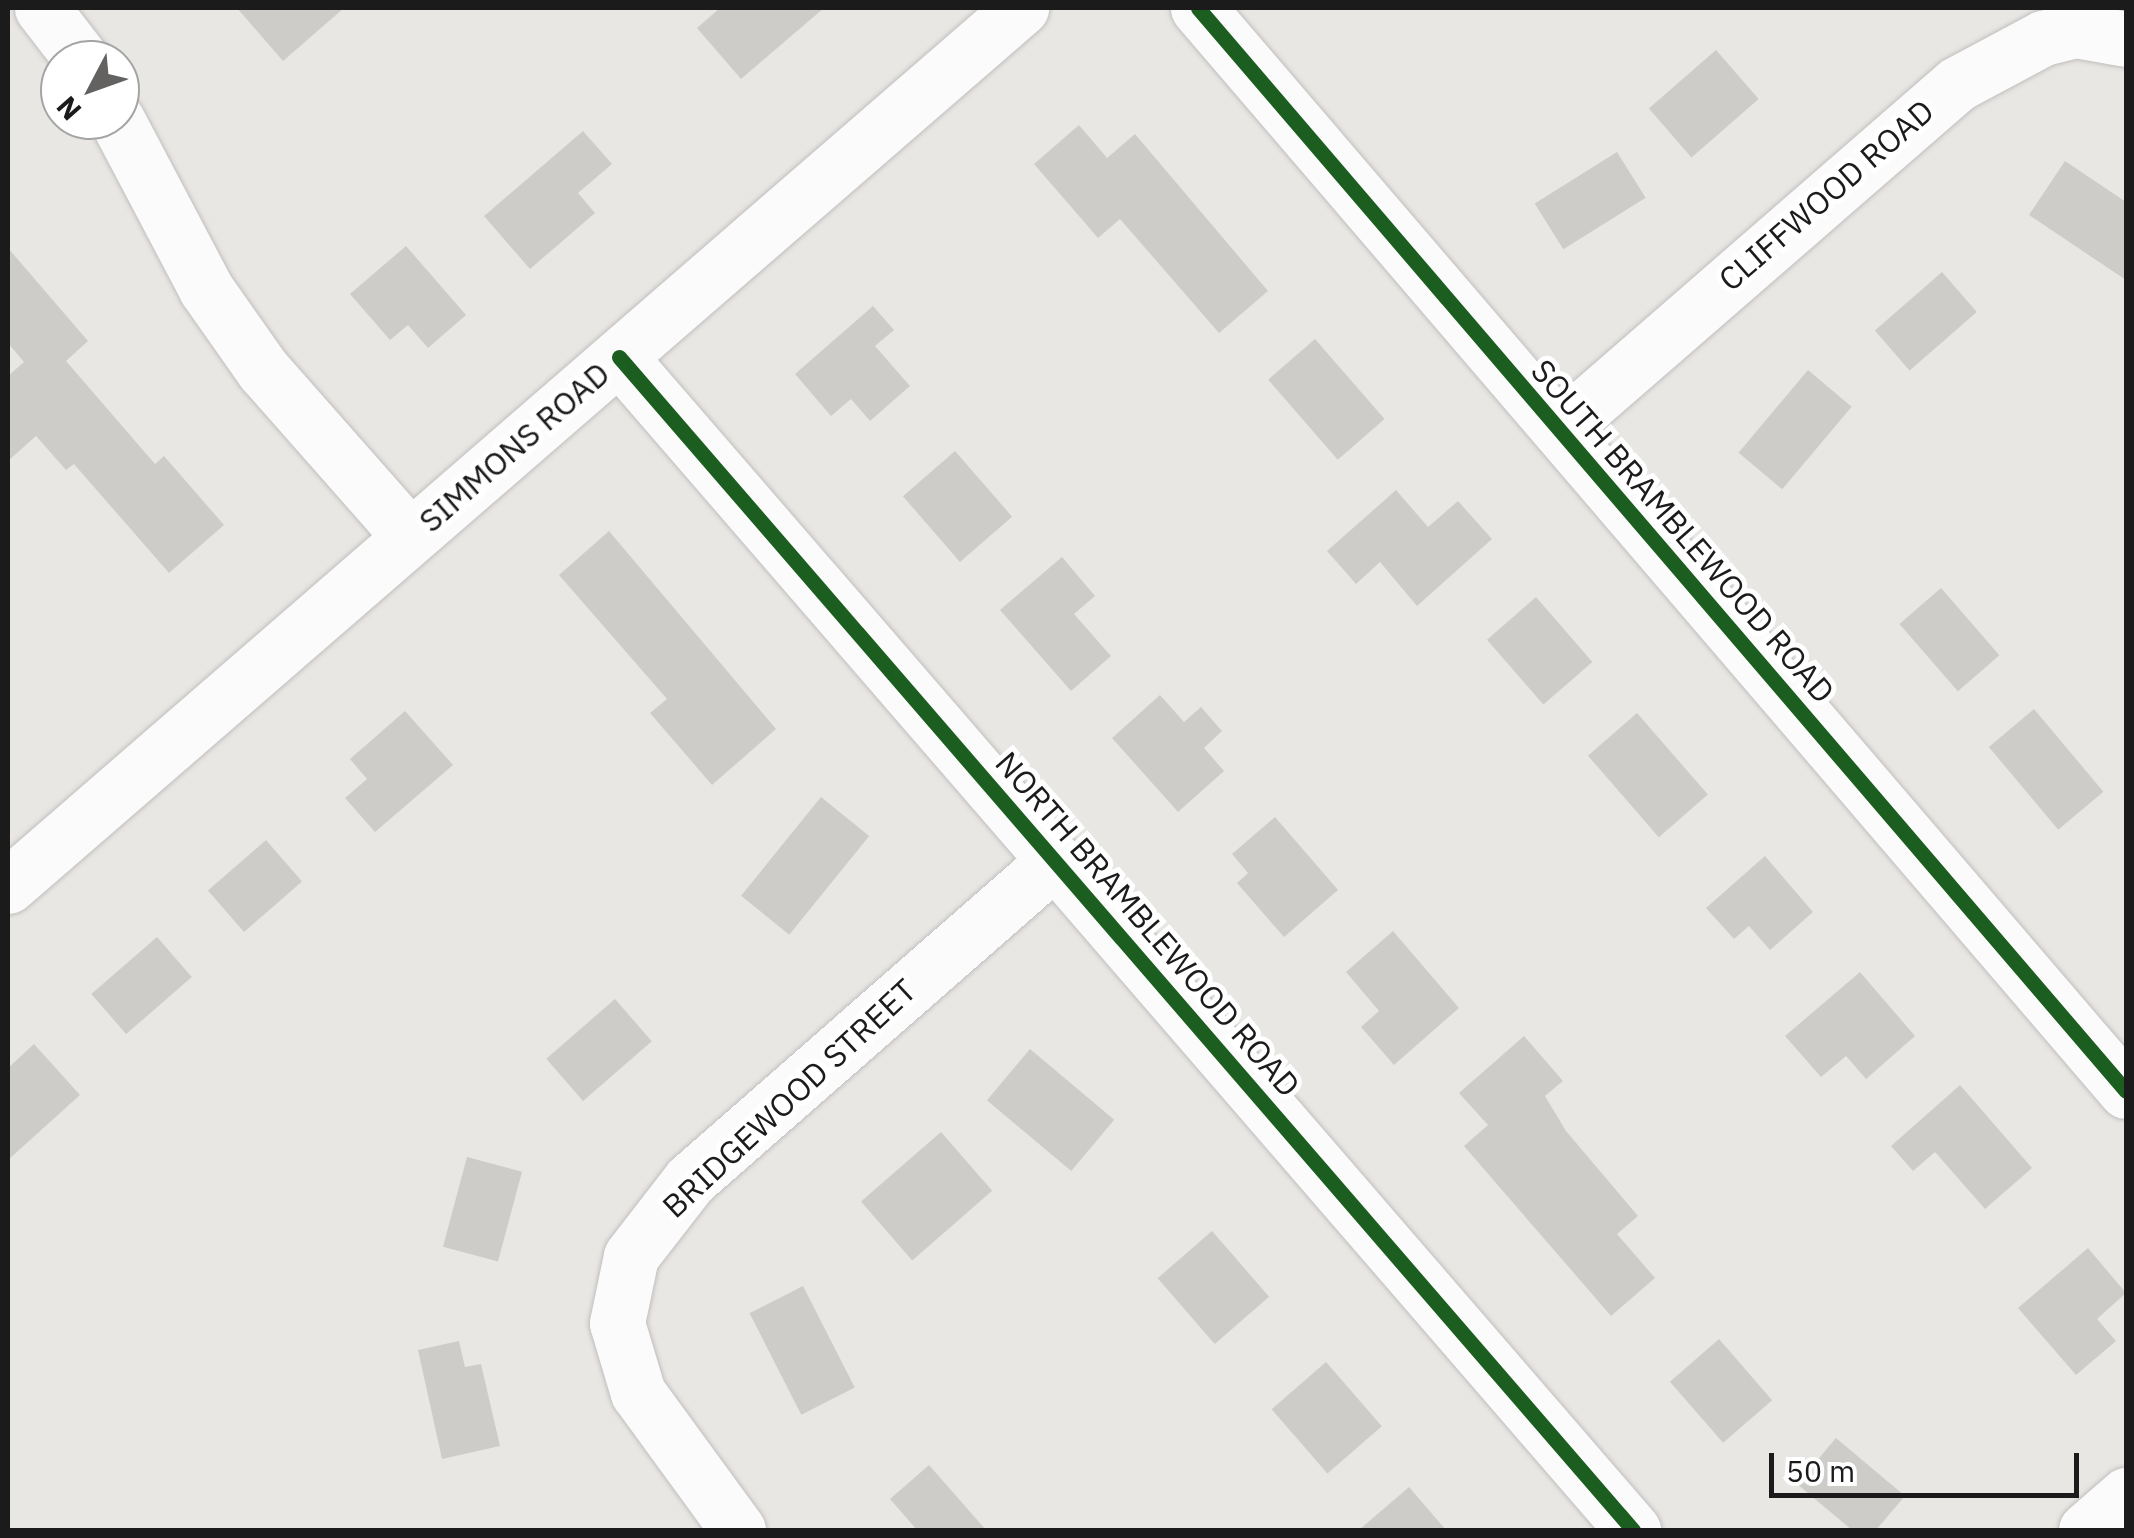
<!DOCTYPE html>
<style>
body{margin:0}
#map{position:relative;width:2134px;height:1538px;overflow:hidden;background:#e9e7e4;font-family:"IBM Plex Sans",sans-serif}
div>[style]{position:absolute}
.building>*{inset:0;background:#ceccc9;transform-origin:0 0}
.roads{filter:drop-shadow(0 0 2px #c0bfbe) drop-shadow(0 0 2px #c0bfbe)}
.minor>*{height:55px;margin:-27.5px;padding:0 27.5px;transform-origin:27.5px;border-radius:27.5px;background:#fcfbfb}
.cycleway>*{height:15px;margin:-7.5px;padding:0 7.5px;transform-origin:7.5px;border-radius:7.5px;background:#1b5e20}
span{translate:-50% -50%;white-space:nowrap;text-align:center;line-height:1.15;-webkit-text-stroke:10px #fff;paint-order:stroke}
.street-label{font-size:32px;color:#1b1b1b}
.frame{position:absolute;inset:0;border:10px solid #1b1b1b;pointer-events:none}
.north{position:absolute;left:40px;top:40px;width:100px;height:100px;box-sizing:border-box;background:#fff;border:2px solid #a4a4a4;border-radius:50%;rotate:229deg;font-size:28px;font-weight:700;line-height:40px;text-align:center;color:#1b1b1b}
.north::after{content:'';display:block;margin:auto;width:35px;height:45px;background:#636261;clip-path:polygon(50% 0,100% 100%,50% 72%,0 100%)}
.scale{position:absolute;left:1769px;top:1453px;width:310px;height:45px;box-sizing:border-box;border:5px solid #1b1b1b;border-top:0;padding-left:12px;font-size:30px;line-height:35px;white-space:nowrap;color:#1b1b1b;-webkit-text-stroke:8px #fff;paint-order:stroke}
</style>
<div id="map">
<div class="building">
<div style="clip-path:polygon(237px 8px,344px 8px,283px 61px)"></div>
<div style="clip-path:polygon(720px 8px,824px 8px,741px 79px,697px 28px)"></div>
<div style="left:1716px;top:50px;width:65px;height:89px;rotate:49deg"></div>
<div style="clip-path:polygon(1079px 125px,1107px 158px,1135px 134px,1268px 291px,1219px 333px,1120px 219px,1098px 238px,1034px 164px)"></div>
<div style="clip-path:polygon(583px 131px,612px 164px,578px 193px,595px 213px,530px 269px,484px 216px)"></div>
<div style="left:1617px;top:152px;width:54px;height:97px;rotate:58deg"></div>
<div style="clip-path:polygon(2065px 161px,2126px 202px,2126px 280px,2029px 215px)"></div>
<div style="clip-path:polygon(406px 246px,466px 315px,428px 348px,408px 325px,390px 340px,350px 294px)"></div>
<div style="clip-path:polygon(8px 248px,88px 341px,66px 361px,155px 464px,164px 456px,224px 525px,169px 573px,74px 464px,66px 470px,36px 436px,8px 461px,8px 376px,24px 362px,8px 343px)"></div>
<div style="left:1942px;top:272px;width:53px;height:89px;rotate:49deg"></div>
<div style="clip-path:polygon(873px 306px,894px 330px,875px 346px,910px 386px,870px 421px,851px 399px,831px 416px,795px 374px)"></div>
<div style="left:1315px;top:339px;width:106px;height:62px;rotate:49deg"></div>
<div style="left:1808px;top:370px;width:57px;height:108px;rotate:40deg"></div>
<div style="left:955px;top:451px;width:87px;height:69px;rotate:49deg"></div>
<div style="clip-path:polygon(1396px 490px,1428px 527px,1458px 501px,1492px 539px,1417px 606px,1380px 562px,1356px 584px,1327px 551px)"></div>
<div style="clip-path:polygon(609px 531px,776px 729px,712px 785px,650px 713px,667px 699px,559px 575px)"></div>
<div style="clip-path:polygon(1062px 557px,1095px 596px,1074px 614px,1111px 656px,1071px 691px,1000px 610px)"></div>
<div style="left:1941px;top:588px;width:89px;height:55px;rotate:49deg"></div>
<div style="left:1536px;top:597px;width:86px;height:65px;rotate:49deg"></div>
<div style="clip-path:polygon(1160px 695px,1184px 722px,1201px 707px,1222px 731px,1204px 748px,1224px 771px,1178px 812px,1112px 738px)"></div>
<div style="left:2034px;top:709px;width:108px;height:59px;rotate:50deg"></div>
<div style="clip-path:polygon(405px 711px,453px 765px,375px 832px,345px 798px,367px 779px,350px 759px)"></div>
<div style="left:1637px;top:713px;width:108px;height:65px;rotate:49deg"></div>
<div style="left:821px;top:797px;width:62px;height:127px;rotate:39deg"></div>
<div style="clip-path:polygon(1275px 817px,1338px 890px,1284px 937px,1237px 883px,1248px 873px,1232px 854px)"></div>
<div style="left:266px;top:840px;width:55px;height:77px;rotate:49deg"></div>
<div style="clip-path:polygon(1765px 856px,1813px 912px,1770px 950px,1749px 926px,1734px 939px,1706px 908px)"></div>
<div style="clip-path:polygon(1393px 931px,1459px 1008px,1394px 1065px,1361px 1027px,1379px 1011px,1346px 972px)"></div>
<div style="left:157px;top:937px;width:53px;height:87px;rotate:49deg"></div>
<div style="clip-path:polygon(1860px 972px,1915px 1036px,1866px 1079px,1846px 1056px,1821px 1077px,1785px 1036px)"></div>
<div style="left:615px;top:999px;width:56px;height:91px;rotate:49deg"></div>
<div style="clip-path:polygon(1524px 1036px,1563px 1081px,1545px 1096px,1566px 1131px,1638px 1216px,1617px 1234px,1655px 1278px,1611px 1316px,1464px 1146px,1488px 1125px,1459px 1093px)"></div>
<div style="clip-path:polygon(34px 1044px,80px 1095px,8px 1160px,8px 1068px)"></div>
<div style="left:1030px;top:1049px;width:110px;height:67px;rotate:40deg"></div>
<div style="clip-path:polygon(1960px 1085px,2032px 1168px,1985px 1209px,1935px 1152px,1913px 1171px,1891px 1146px)"></div>
<div style="left:941px;top:1132px;width:78px;height:106px;rotate:49deg"></div>
<div style="left:467px;top:1157px;width:57px;height:93px;rotate:15deg"></div>
<div style="left:1212px;top:1231px;width:87px;height:72px;rotate:49deg"></div>
<div style="clip-path:polygon(2088px 1248px,2126px 1293px,2097px 1319px,2116px 1341px,2076px 1375px,2018px 1308px)"></div>
<div style="left:803px;top:1286px;width:114px;height:60px;rotate:63deg"></div>
<div style="left:1719px;top:1339px;width:81px;height:65px;rotate:49deg"></div>
<div style="clip-path:polygon(459px 1341px,465px 1367px,481px 1364px,500px 1446px,442px 1459px,418px 1350px)"></div>
<div style="left:1326px;top:1362px;width:85px;height:72px;rotate:49deg"></div>
<div style="clip-path:polygon(1836px 1438px,1905px 1496px,1876px 1530px,1852px 1530px,1797px 1484px)"></div>
<div style="clip-path:polygon(929px 1465px,986px 1530px,917px 1530px,890px 1499px)"></div>
<div style="clip-path:polygon(1409px 1487px,1446px 1530px,1359px 1530px)"></div>
</div>
<div class="roads">
<div class="minor">
<div style="left:42px;top:8px;width:66px;rotate:52.4deg"></div>
<div style="left:1198px;top:8px;width:1426px;rotate:49.41deg"></div>
<div style="left:117px;top:120px;width:191px;rotate:62.2deg"></div>
<div style="left:206px;top:289px;width:99px;rotate:54.9deg"></div>
<div style="left:263px;top:370px;width:222px;rotate:48.6deg"></div>
<div style="left:619px;top:357px;width:1551px;rotate:49.16deg"></div>
<div style="left:1560px;top:429px;width:526px;rotate:-40.99deg"></div>
<div style="left:1957px;top:84px;width:98px;rotate:-28.1deg"></div>
<div style="left:2043px;top:38px;width:33px;rotate:-14deg"></div>
<div style="left:2075px;top:30px;width:52px;rotate:10deg"></div>
<div style="left:8px;top:886px;width:1341px;rotate:-40.92deg"></div>
<div style="left:738px;top:1530px;width:170px;rotate:-126.1deg"></div>
<div style="left:638px;top:1393px;width:73px;rotate:-106.7deg"></div>
<div style="left:617px;top:1323px;width:68px;rotate:-78.2deg"></div>
<div style="left:631px;top:1256px;width:96px;rotate:-52.2deg"></div>
<div style="left:690px;top:1180px;width:485px;rotate:-41.2deg"></div>
<div style="left:2086px;top:1530px;width:53px;rotate:-41.2deg"></div>
</div>
</div>
<div class="cycleway">
<div style="left:1198px;top:8px;width:1426px;rotate:49.41deg"></div>
<div style="left:619px;top:357px;width:1551px;rotate:49.16deg"></div>
</div>
<div class="street-label">
<span style="left:1826px;top:195px;rotate:-41deg">CLIFFWOOD ROAD</span>
<span style="left:514px;top:447px;rotate:-41deg">SIMMONS ROAD</span>
<span style="left:1683px;top:531px;rotate:49deg">SOUTH BRAMBLEWOOD ROAD</span>
<span style="left:1148px;top:924px;rotate:49deg">NORTH BRAMBLEWOOD ROAD</span>
<span style="left:789px;top:1098px;rotate:-43deg">BRIDGEWOOD STREET</span>
</div>
<div class="frame"></div>
<div class="north">N</div>
<div class="scale">50 m</div>
</div>
